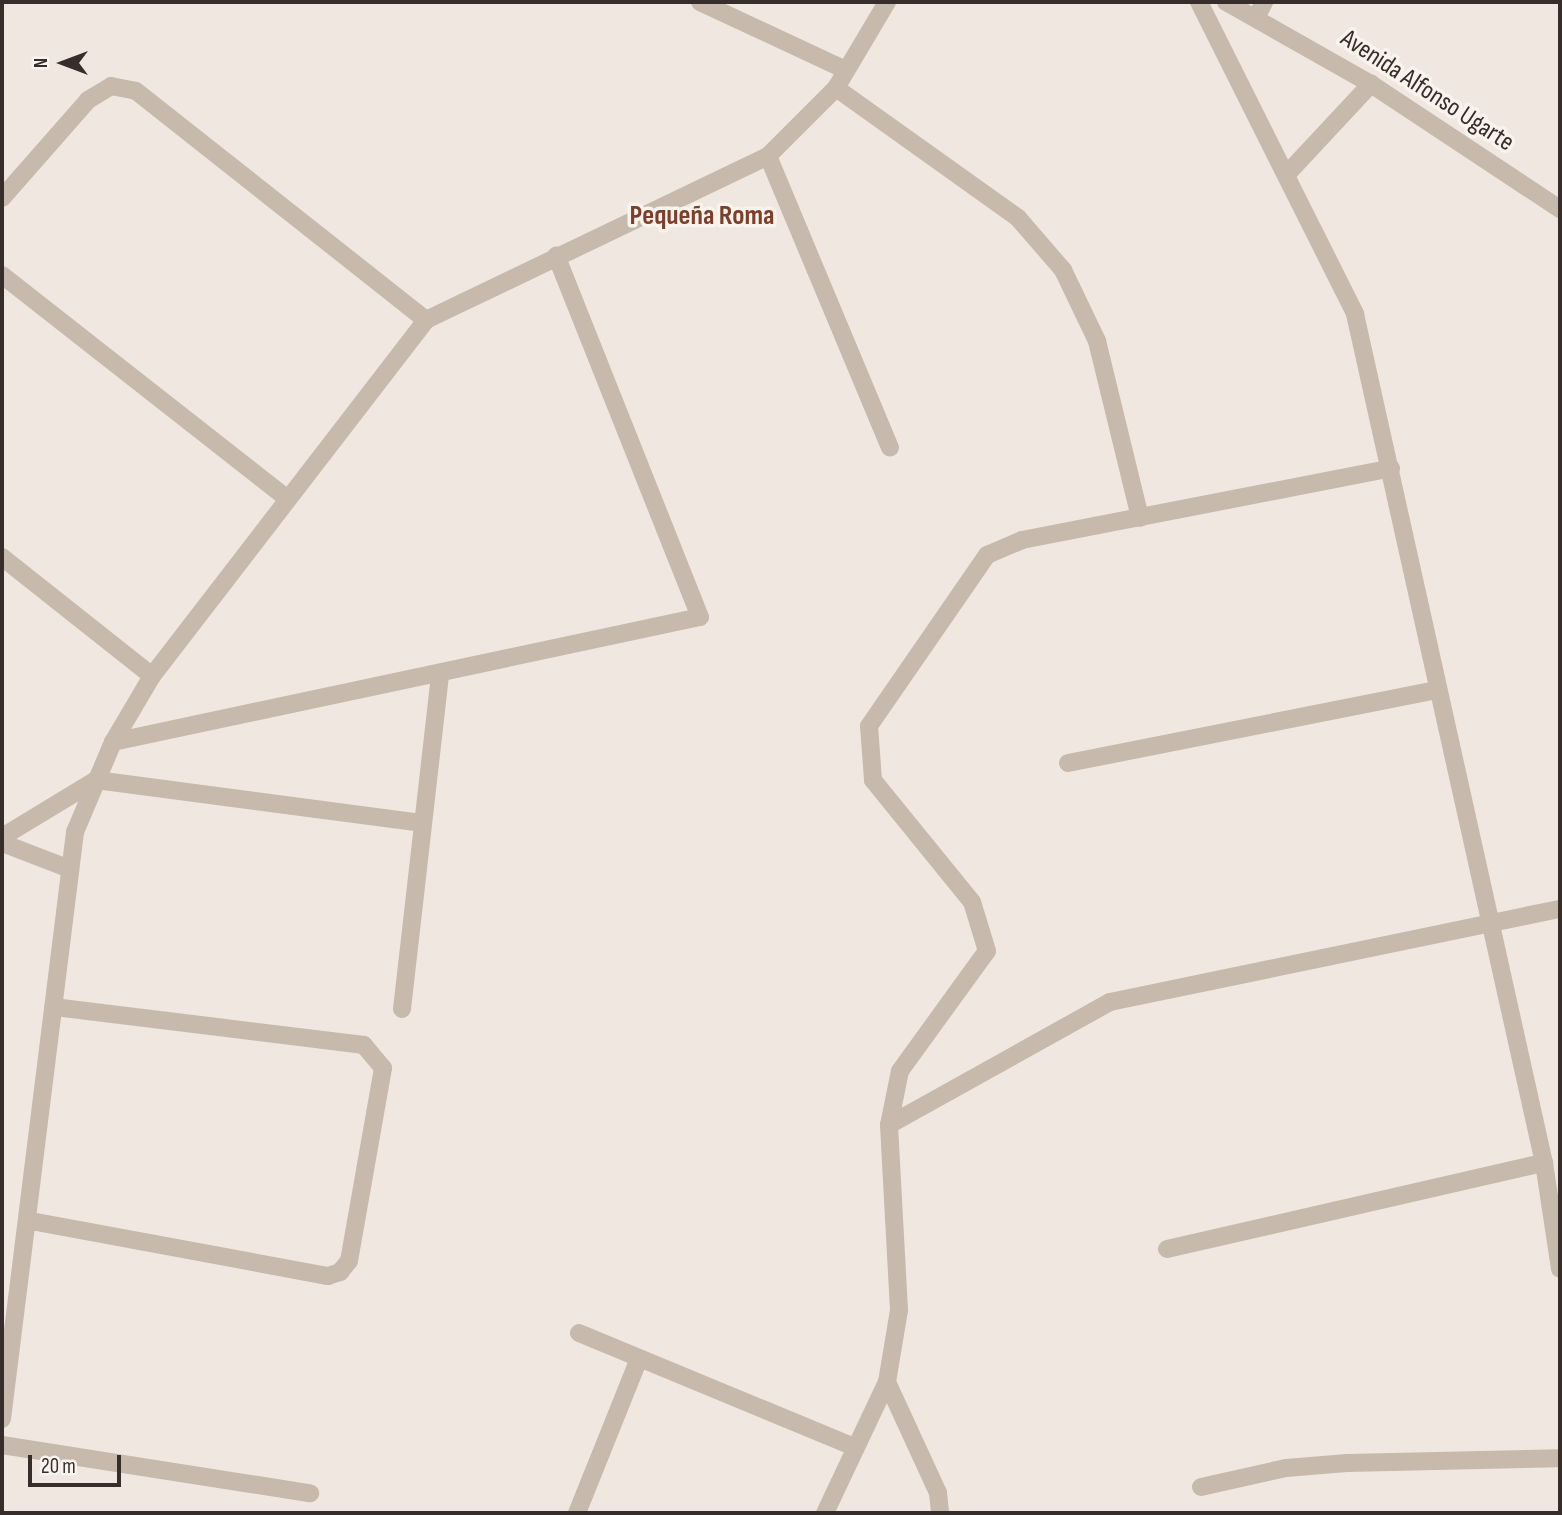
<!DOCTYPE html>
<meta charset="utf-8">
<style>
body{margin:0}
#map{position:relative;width:1562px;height:1515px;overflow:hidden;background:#f0e8e0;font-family:"Sofia Sans Condensed",sans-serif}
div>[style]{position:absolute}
.minor>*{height:18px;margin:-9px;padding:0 9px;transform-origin:9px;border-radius:9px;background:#c8b9ad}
.tertiary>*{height:18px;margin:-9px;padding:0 9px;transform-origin:9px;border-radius:9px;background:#c8b9ad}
span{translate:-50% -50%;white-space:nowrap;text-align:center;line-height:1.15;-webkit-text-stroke:7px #f8f3ec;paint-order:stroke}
.street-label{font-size:26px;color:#372e2b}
.neighbourhood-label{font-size:28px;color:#7d3f2c;font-weight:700}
.frame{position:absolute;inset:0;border:4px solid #372e2b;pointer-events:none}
.north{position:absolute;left:28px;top:28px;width:70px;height:70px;-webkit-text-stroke:5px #f8f3ec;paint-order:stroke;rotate:270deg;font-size:19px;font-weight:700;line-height:28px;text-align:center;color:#372e2b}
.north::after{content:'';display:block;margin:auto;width:24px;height:32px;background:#372e2b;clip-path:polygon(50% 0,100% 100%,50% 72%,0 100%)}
.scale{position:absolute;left:28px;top:1455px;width:93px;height:32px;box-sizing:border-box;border:4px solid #372e2b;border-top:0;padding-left:9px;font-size:21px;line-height:24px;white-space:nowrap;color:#372e2b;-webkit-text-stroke:5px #f8f3ec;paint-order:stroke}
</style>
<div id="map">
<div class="minor">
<div style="left:700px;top:2px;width:161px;rotate:25deg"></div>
<div style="left:1257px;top:16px;width:16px;rotate:-63deg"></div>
<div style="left:836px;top:88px;width:224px;rotate:35.5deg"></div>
<div style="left:1018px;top:218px;width:69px;rotate:49.1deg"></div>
<div style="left:1063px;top:270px;width:79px;rotate:64.4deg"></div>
<div style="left:1097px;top:341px;width:182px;rotate:76.3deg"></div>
<div style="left:768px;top:156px;width:316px;rotate:67.3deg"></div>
<div style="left:2px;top:198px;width:130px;rotate:-48.7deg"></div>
<div style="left:88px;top:100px;width:27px;rotate:-31deg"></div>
<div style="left:111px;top:86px;width:25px;rotate:11deg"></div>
<div style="left:136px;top:91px;width:370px;rotate:38.3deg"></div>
<div style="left:2px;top:275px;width:361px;rotate:38.1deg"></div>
<div style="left:2px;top:557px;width:191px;rotate:38.4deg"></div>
<div style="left:113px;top:742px;width:600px;rotate:-12.02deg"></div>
<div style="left:700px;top:617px;width:389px;rotate:-111.7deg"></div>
<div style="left:1068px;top:763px;width:375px;rotate:-11.2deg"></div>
<div style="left:2px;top:837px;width:110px;rotate:-31.2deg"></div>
<div style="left:96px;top:780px;width:328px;rotate:7.5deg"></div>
<div style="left:2px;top:843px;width:73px;rotate:20.9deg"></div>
<div style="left:402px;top:1009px;width:338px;rotate:-83.5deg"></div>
<div style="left:889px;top:1125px;width:253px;rotate:-29.1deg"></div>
<div style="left:1110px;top:1002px;width:460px;rotate:-11.7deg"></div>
<div style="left:31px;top:1221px;width:302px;rotate:10.5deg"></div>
<div style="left:328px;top:1276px;width:13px;rotate:-18deg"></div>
<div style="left:340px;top:1272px;width:14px;rotate:-51deg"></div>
<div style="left:349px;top:1261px;width:196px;rotate:-80deg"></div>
<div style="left:383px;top:1068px;width:30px;rotate:-130deg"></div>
<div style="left:364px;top:1045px;width:313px;rotate:-173deg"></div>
<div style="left:1167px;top:1249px;width:387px;rotate:-12.9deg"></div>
<div style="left:579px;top:1333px;width:298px;rotate:22.5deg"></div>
<div style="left:887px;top:1382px;width:122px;rotate:65.3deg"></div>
<div style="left:938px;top:1493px;width:20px;rotate:84deg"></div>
<div style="left:2px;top:1419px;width:592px;rotate:-82.91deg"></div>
<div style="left:75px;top:832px;width:98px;rotate:-67.1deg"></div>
<div style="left:113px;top:742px;width:77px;rotate:-59.4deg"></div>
<div style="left:152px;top:676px;width:449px;rotate:-52.4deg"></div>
<div style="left:426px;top:320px;width:379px;rotate:-25.6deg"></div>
<div style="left:768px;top:156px;width:96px;rotate:-45deg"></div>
<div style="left:836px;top:88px;width:100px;rotate:-59.3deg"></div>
<div style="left:2px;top:1445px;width:312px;rotate:8.9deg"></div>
<div style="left:1201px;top:1487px;width:87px;rotate:-12.6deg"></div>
<div style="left:1286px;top:1468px;width:61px;rotate:-4.7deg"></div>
<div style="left:1347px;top:1463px;width:213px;rotate:-1.3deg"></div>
<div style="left:577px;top:1513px;width:166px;rotate:-68.1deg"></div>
<div style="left:825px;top:1513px;width:145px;rotate:-64.7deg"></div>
<div style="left:887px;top:1382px;width:73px;rotate:-80.5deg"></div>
<div style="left:899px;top:1310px;width:185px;rotate:-93.1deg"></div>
<div style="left:889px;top:1125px;width:55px;rotate:-78.5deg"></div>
<div style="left:900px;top:1071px;width:148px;rotate:-54.1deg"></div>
<div style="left:987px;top:951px;width:51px;rotate:-107deg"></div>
<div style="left:972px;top:902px;width:157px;rotate:-129.1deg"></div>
<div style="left:873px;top:780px;width:54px;rotate:-94.2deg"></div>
<div style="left:869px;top:726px;width:208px;rotate:-55.4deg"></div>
<div style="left:987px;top:555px;width:38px;rotate:-23deg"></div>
<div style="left:1022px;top:540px;width:376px;rotate:-11deg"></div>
</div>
<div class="tertiary">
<div style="left:1199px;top:2px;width:349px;rotate:63.4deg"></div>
<div style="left:1355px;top:314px;width:870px;rotate:77.45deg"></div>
<div style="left:1544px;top:1163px;width:107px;rotate:81.4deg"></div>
<div style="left:1226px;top:2px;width:167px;rotate:29.5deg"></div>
<div style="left:1371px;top:84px;width:227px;rotate:33.5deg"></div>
<div style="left:1286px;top:175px;width:125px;rotate:-47deg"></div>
</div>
<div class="street-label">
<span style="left:1427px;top:91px;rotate:33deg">Avenida Alfonso Ugarte</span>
</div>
<div class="neighbourhood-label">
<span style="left:702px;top:216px">Pequeña Roma</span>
</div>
<div class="frame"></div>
<div class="north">N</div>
<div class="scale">20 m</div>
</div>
